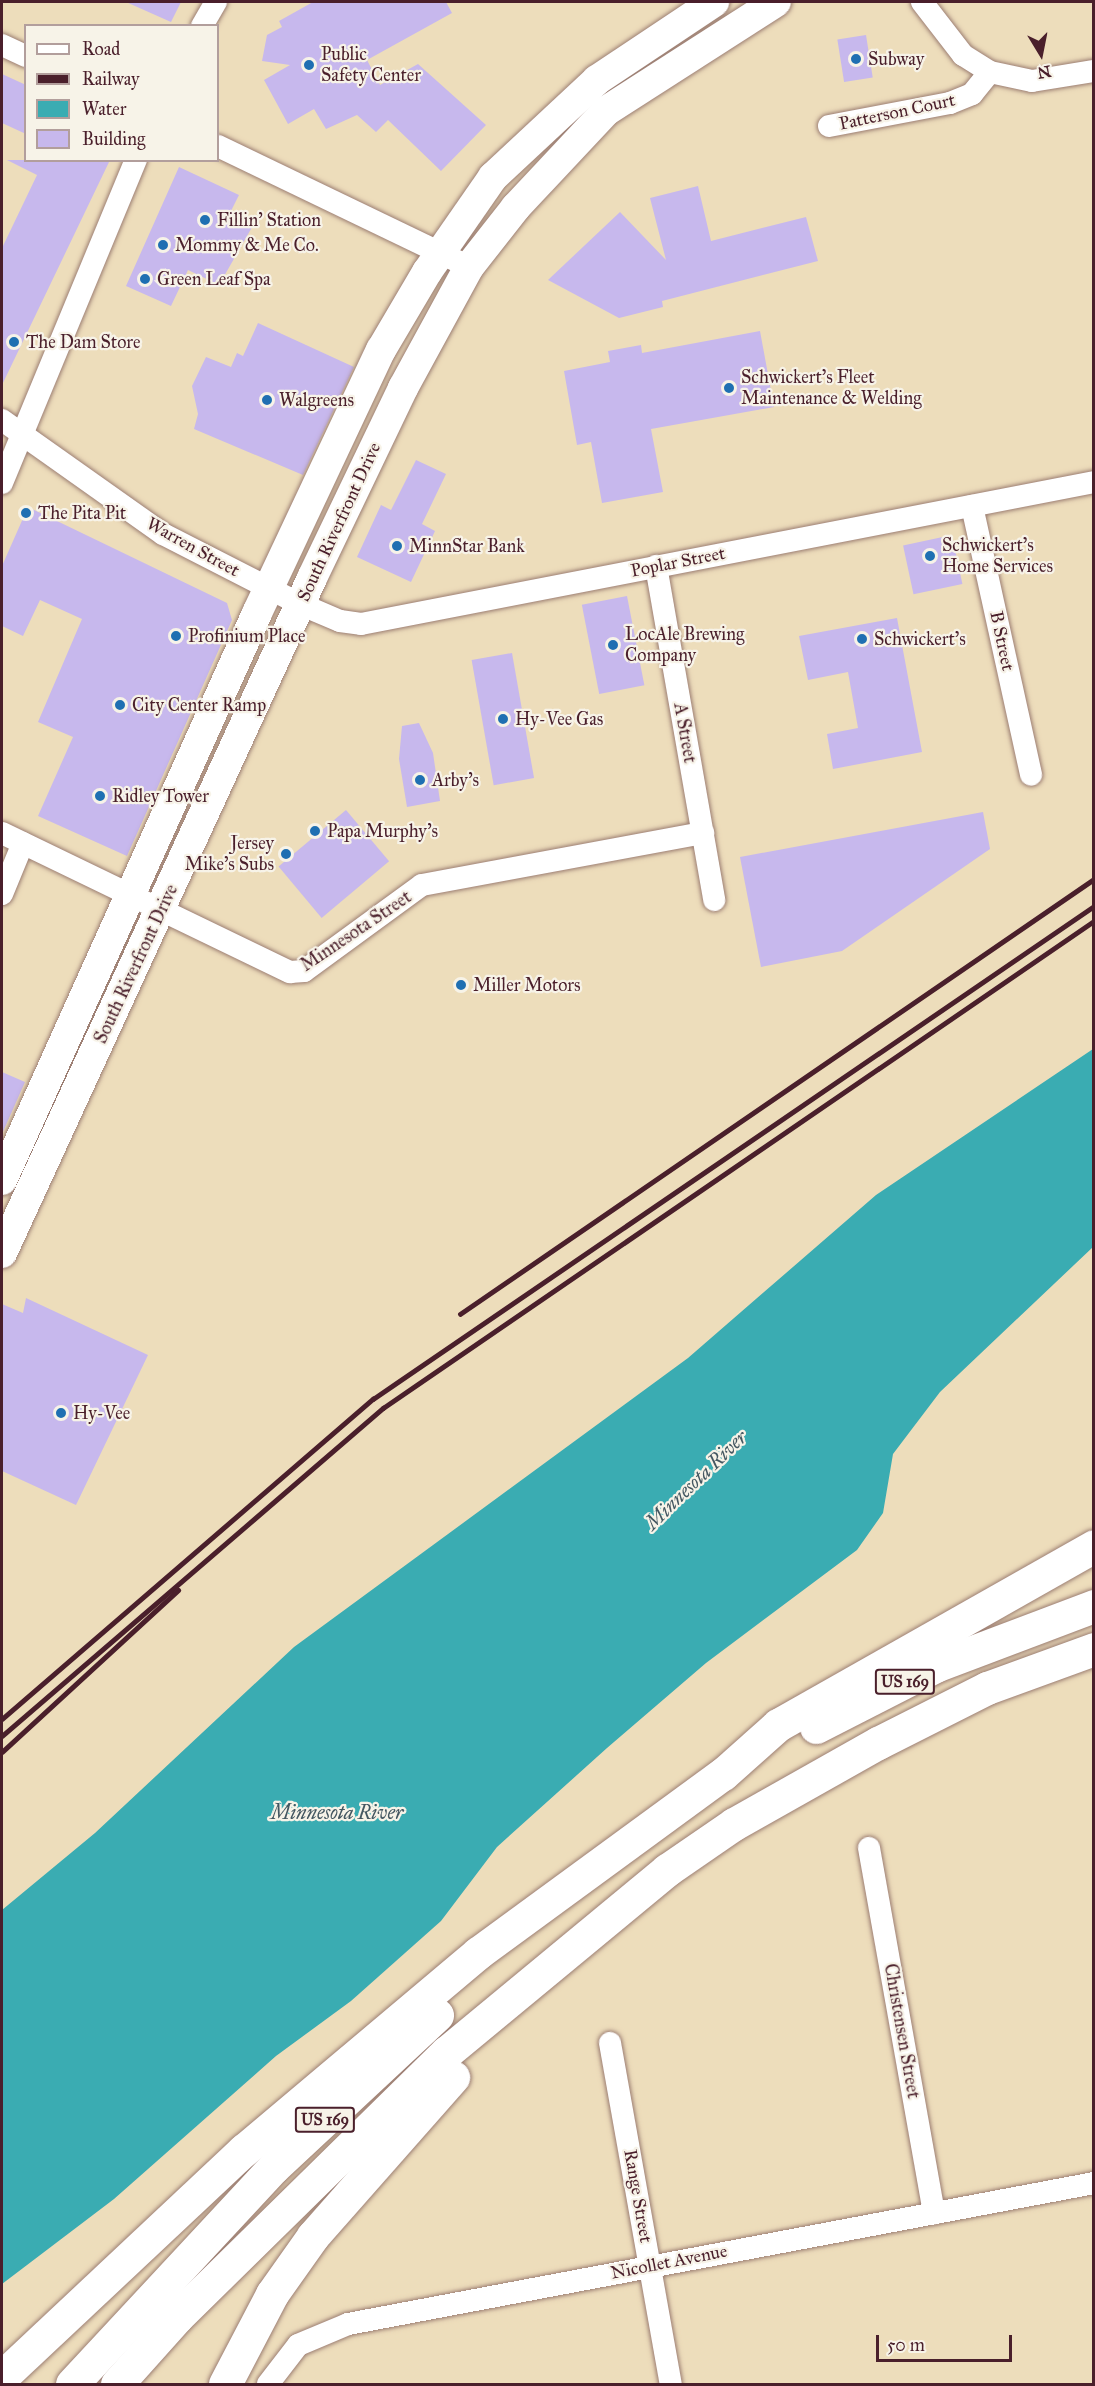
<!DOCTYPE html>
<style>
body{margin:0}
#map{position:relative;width:1095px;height:2386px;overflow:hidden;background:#edddbb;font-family:"IM FELL Great Primer",serif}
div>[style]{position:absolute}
.water>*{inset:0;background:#3aacb2}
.building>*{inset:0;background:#c7b8ed;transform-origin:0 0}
.roads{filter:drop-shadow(0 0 2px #9c7e73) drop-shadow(0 0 2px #9c7e73)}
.minor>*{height:22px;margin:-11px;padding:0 11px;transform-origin:11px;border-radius:11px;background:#fff}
.major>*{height:30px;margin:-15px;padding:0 15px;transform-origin:15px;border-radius:15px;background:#fff}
.highway>*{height:33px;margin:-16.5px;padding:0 16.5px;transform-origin:16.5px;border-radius:16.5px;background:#fff}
.rail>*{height:4.5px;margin:-2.25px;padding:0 2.25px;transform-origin:2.25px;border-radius:2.25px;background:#4a1f2b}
.dots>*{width:16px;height:16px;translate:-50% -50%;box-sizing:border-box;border:3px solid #f7f3e8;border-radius:50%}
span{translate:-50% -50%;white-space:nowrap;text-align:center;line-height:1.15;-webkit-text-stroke:4.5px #f7f3e8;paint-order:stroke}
.shield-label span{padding:2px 4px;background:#f7f3e8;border:2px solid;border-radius:4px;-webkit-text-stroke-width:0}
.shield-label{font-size:16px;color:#4a1f2b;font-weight:700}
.poi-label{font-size:18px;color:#4a1f2b}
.left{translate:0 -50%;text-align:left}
.right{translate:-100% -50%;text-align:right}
.street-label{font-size:18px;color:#4a1f2b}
.water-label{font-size:20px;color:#445761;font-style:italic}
.frame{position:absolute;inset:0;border:3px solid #4a1f2b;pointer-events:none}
.legend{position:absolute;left:24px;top:24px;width:195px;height:138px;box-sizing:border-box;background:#f7f3e8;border:2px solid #b29e9c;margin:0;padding:8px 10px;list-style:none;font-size:18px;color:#4a1f2b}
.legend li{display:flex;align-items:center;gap:12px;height:30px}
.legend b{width:30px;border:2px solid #b29e9c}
.north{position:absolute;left:1011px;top:24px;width:60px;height:60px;-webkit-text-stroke:4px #f7f3e8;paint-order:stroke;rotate:170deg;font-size:16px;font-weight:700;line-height:24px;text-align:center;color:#4a1f2b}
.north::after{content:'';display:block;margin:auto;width:21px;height:27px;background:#4a1f2b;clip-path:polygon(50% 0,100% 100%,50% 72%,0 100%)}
.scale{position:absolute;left:876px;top:2335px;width:136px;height:27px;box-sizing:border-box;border:3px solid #4a1f2b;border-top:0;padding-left:8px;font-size:18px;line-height:21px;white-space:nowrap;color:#4a1f2b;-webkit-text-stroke:4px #f7f3e8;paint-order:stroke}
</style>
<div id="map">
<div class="water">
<div style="clip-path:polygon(1093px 1049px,1093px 1247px,940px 1392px,893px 1454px,883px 1513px,857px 1550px,706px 1663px,607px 1748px,497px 1847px,441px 1921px,351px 2001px,276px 2056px,114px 2199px,2px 2284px,2px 1910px,95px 1833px,294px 1647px,688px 1358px,876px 1195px)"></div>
</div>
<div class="building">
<div style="clip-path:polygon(126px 2px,181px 2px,171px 22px)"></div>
<div style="clip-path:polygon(313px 2px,446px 2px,452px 13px,367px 60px,380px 85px,418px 64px,486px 125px,441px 171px,388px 120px,376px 132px,357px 115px,326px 129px,314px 109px,288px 124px,264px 80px,290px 65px,262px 61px,267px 35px,282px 27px,279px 21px)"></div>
<div style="left:866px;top:35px;width:43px;height:29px;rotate:81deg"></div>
<div style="clip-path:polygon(2px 74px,26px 85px,26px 134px,2px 123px)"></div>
<div style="clip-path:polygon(7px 160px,110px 160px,2px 385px,2px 248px,37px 175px)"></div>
<div style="clip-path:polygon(179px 167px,239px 195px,231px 211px,255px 222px,219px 285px,188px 270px,171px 306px,126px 286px)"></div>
<div style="clip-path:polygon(698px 186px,711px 241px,806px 217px,818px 261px,662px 301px,663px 307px,619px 318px,548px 280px,620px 212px,666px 260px,650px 198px)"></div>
<div style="clip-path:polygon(258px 323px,354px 367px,303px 475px,194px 429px,198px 414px,192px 386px,206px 357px,231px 367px,237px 353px,243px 356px)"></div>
<div style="clip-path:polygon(760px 331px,774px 407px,651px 429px,663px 492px,602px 503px,591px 442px,577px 445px,564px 371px,610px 362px,608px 351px,641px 345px,642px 353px)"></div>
<div style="clip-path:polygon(416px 460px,446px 474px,422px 524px,435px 531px,411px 582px,357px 557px,381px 505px,391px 510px)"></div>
<div style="clip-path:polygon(28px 507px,227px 603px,232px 620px,127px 856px,38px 816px,73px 737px,38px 722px,82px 619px,40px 600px,23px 636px,2px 626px,2px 566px)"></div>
<div style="left:952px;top:535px;width:50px;height:50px;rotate:78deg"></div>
<div style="left:627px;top:596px;width:91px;height:46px;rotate:79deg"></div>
<div style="clip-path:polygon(897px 618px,922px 752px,833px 769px,827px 734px,858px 728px,848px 672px,808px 680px,799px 636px)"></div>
<div style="left:512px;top:653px;width:127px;height:41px;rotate:80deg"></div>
<div style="clip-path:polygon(419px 723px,433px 753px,440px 801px,407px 807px,399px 759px,402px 726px)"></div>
<div style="left:346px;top:810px;width:67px;height:88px;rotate:50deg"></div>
<div style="clip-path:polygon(983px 812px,990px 849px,842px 951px,761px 967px,740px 857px)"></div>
<div style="clip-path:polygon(2px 1072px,25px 1082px,2px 1134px)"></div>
<div style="clip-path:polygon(26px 1298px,148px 1355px,76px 1505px,2px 1471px,2px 1304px,23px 1313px)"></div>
</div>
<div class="roads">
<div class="minor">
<div style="left:922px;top:2px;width:67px;rotate:52.3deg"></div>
<div style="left:963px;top:55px;width:32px;rotate:32deg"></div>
<div style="left:990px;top:72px;width:43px;rotate:12.1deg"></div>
<div style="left:1032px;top:81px;width:63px;rotate:-9.2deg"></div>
<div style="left:202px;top:26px;width:28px;rotate:-60deg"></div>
<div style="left:2px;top:45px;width:26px;rotate:25deg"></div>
<div style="left:829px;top:126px;width:123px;rotate:-10.8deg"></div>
<div style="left:950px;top:103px;width:24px;rotate:-22deg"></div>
<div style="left:972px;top:94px;width:28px;rotate:-51deg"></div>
<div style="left:218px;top:146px;width:279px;rotate:25.7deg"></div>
<div style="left:2px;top:420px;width:197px;rotate:35.3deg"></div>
<div style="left:163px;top:534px;width:154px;rotate:27.1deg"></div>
<div style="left:300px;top:604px;width:43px;rotate:23deg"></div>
<div style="left:340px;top:621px;width:21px;rotate:8deg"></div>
<div style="left:361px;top:624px;width:747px;rotate:-10.96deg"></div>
<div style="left:2px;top:483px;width:350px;rotate:-67.5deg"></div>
<div style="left:972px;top:506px;width:275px;rotate:77.6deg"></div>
<div style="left:656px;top:566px;width:339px;rotate:80.1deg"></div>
<div style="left:2px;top:833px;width:320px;rotate:25.8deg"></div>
<div style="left:290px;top:972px;width:14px;rotate:-4deg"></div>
<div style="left:304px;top:971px;width:146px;rotate:-36.1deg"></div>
<div style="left:422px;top:885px;width:286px;rotate:-10.5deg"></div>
<div style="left:2px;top:894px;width:55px;rotate:-67.6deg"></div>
<div style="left:869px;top:1848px;width:371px;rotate:79.9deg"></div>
<div style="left:610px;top:2043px;width:346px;rotate:79.9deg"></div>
<div style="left:268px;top:2384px;width:49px;rotate:-52.4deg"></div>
<div style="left:298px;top:2345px;width:54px;rotate:-22.8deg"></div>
<div style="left:348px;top:2324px;width:759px;rotate:-10.7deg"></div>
</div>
<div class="major">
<div style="left:2px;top:1180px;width:622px;rotate:-65.78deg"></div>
<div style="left:257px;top:613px;width:291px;rotate:-64.8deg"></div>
<div style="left:381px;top:350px;width:91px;rotate:-59.5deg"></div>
<div style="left:427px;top:272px;width:116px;rotate:-55.2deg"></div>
<div style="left:493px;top:177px;width:142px;rotate:-43deg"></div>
<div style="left:597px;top:80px;width:141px;rotate:-33.7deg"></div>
<div style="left:2px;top:1253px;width:743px;rotate:-65.33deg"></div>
<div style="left:312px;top:578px;width:211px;rotate:-64.4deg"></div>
<div style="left:403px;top:388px;width:138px;rotate:-61.4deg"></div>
<div style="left:469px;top:267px;width:76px;rotate:-51.9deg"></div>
<div style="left:516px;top:207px;width:132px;rotate:-46.8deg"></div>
<div style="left:606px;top:111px;width:202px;rotate:-32.7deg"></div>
</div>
<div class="highway">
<div style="left:816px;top:1727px;width:134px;rotate:-27.1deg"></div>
<div style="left:935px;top:1666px;width:170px;rotate:-20.7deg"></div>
<div style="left:2px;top:2377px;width:332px;rotate:-43.2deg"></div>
<div style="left:244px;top:2150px;width:306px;rotate:-40.1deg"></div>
<div style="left:478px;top:1953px;width:303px;rotate:-36.2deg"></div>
<div style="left:723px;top:1774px;width:74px;rotate:-41.7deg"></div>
<div style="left:778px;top:1725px;width:363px;rotate:-29.5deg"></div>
<div style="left:72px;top:2384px;width:296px;rotate:-47.1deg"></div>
<div style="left:274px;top:2167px;width:223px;rotate:-43deg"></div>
<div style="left:117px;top:2384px;width:90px;rotate:-48.2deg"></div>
<div style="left:177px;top:2317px;width:378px;rotate:-44.5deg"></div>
<div style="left:447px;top:2052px;width:286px;rotate:-39.6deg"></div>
<div style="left:667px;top:1870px;width:81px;rotate:-34.5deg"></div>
<div style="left:734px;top:1824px;width:165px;rotate:-29.4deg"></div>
<div style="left:878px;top:1743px;width:122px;rotate:-26.8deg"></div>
<div style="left:987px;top:1688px;width:114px;rotate:-20deg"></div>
<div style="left:225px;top:2384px;width:102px;rotate:-62.4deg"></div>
<div style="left:272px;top:2294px;width:71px;rotate:-54.7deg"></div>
<div style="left:313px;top:2236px;width:212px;rotate:-48.6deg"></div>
</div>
</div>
<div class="rail">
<div style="left:460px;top:1314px;width:769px;rotate:-34.45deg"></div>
<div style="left:2px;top:1719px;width:490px;rotate:-40.8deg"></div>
<div style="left:373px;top:1399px;width:873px;rotate:-34.36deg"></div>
<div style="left:2px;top:1736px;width:503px;rotate:-40.72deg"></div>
<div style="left:383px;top:1408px;width:862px;rotate:-34.41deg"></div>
<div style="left:2px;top:1752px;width:239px;rotate:-42.6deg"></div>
</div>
<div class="dots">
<div style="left:856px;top:59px;background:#1f6fb2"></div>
<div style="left:309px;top:65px;background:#1f6fb2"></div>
<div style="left:205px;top:220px;background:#1f6fb2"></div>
<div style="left:163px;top:245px;background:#1f6fb2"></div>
<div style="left:145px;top:279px;background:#1f6fb2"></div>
<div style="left:14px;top:342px;background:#1f6fb2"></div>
<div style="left:729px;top:388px;background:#1f6fb2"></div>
<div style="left:267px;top:400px;background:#1f6fb2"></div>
<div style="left:26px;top:513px;background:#1f6fb2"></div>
<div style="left:397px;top:546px;background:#1f6fb2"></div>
<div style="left:930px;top:556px;background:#1f6fb2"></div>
<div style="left:176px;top:636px;background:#1f6fb2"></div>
<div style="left:862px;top:639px;background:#1f6fb2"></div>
<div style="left:613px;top:645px;background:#1f6fb2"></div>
<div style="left:120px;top:705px;background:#1f6fb2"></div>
<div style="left:503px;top:719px;background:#1f6fb2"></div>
<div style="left:420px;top:780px;background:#1f6fb2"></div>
<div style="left:100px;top:796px;background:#1f6fb2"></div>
<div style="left:315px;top:831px;background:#1f6fb2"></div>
<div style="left:286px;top:854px;background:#1f6fb2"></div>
<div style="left:461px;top:985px;background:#1f6fb2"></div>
<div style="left:61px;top:1413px;background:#1f6fb2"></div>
</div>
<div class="shield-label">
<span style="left:905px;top:1682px">US 169</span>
<span style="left:325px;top:2120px">US 169</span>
</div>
<div class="poi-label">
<span class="left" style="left:321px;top:65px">Public<br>Safety Center</span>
<span class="left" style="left:868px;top:59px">Subway</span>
<span class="left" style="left:217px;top:220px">Fillin' Station</span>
<span class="left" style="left:175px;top:245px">Mommy &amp; Me Co.</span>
<span class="left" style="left:157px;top:279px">Green Leaf Spa</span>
<span class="left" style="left:26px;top:342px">The Dam Store</span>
<span class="left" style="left:741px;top:388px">Schwickert's Fleet<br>Maintenance &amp; Welding</span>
<span class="left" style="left:279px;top:400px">Walgreens</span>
<span class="left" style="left:38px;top:513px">The Pita Pit</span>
<span class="left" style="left:409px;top:546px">MinnStar Bank</span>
<span class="left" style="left:942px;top:556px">Schwickert's<br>Home Services</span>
<span class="left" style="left:625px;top:645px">LocAle Brewing<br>Company</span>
<span class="left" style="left:188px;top:636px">Profinium Place</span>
<span class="left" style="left:874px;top:639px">Schwickert's</span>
<span class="left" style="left:132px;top:705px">City Center Ramp</span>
<span class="left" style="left:515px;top:719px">Hy-Vee Gas</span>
<span class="left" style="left:432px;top:780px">Arby's</span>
<span class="left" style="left:112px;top:796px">Ridley Tower</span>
<span class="left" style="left:327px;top:831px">Papa Murphy's</span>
<span class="right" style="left:274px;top:854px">Jersey<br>Mike's Subs</span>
<span class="left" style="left:473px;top:985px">Miller Motors</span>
<span class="left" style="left:73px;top:1413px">Hy-Vee</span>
</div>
<div class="street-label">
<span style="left:897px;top:112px;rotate:-12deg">Patterson Court</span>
<span style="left:339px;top:522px;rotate:-65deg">South Riverfront Drive</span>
<span style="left:193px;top:547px;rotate:29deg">Warren Street</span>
<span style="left:678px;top:562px;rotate:-11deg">Poplar Street</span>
<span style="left:1002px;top:641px;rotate:78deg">B Street</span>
<span style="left:685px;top:733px;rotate:80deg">A Street</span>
<span style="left:356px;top:931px;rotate:-34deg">Minnesota Street</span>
<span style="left:136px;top:964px;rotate:-65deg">South Riverfront Drive</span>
<span style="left:902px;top:2031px;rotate:80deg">Christensen Street</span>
<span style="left:638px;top:2196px;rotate:80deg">Range Street</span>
<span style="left:669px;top:2262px;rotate:-11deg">Nicollet Avenue</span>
</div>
<div class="water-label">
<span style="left:696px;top:1480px;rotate:-44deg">Minnesota River</span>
<span style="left:337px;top:1812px">Minnesota River</span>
</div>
<div class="frame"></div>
<ul class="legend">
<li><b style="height:8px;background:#fff"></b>Road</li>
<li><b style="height:8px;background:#4a1f2b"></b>Railway</li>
<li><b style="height:16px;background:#3aacb2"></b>Water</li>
<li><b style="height:16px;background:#c7b8ed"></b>Building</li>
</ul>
<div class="north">N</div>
<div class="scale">50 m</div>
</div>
